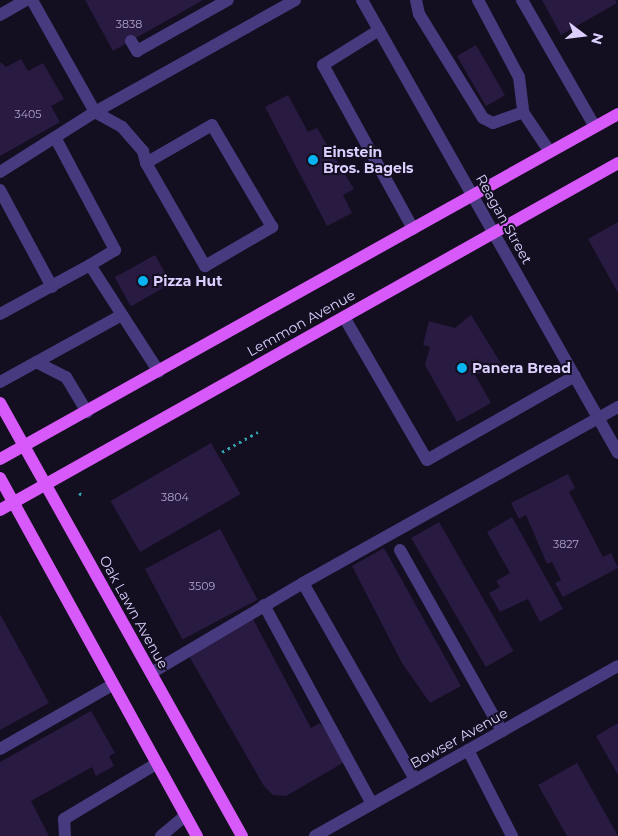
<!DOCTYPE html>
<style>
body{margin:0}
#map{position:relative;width:618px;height:836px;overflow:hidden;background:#140e21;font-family:Montserrat,sans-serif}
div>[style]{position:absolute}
.building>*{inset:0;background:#291a41;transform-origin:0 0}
.path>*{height:3px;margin-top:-1.5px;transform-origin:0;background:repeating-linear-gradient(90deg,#32a2af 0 2.5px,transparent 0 6.5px)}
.minor>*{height:12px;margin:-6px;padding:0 6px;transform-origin:6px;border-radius:6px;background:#483a7e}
.major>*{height:12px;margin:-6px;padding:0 6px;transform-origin:6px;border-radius:6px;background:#d859fa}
.dots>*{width:14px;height:14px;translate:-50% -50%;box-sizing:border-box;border:2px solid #140e21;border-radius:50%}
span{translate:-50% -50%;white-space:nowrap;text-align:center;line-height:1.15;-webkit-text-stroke:4px #140e21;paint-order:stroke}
.number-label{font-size:11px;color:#afa2cf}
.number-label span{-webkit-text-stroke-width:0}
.poi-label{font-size:14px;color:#dccffe;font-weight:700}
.left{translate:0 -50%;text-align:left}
.street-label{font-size:14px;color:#dccffe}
.north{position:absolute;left:558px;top:10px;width:50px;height:50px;-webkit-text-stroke:4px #140e21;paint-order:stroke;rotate:105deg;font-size:14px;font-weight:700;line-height:20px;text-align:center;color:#dccffe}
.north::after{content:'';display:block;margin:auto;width:18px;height:22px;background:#dccffe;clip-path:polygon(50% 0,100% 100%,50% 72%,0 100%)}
</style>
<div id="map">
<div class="building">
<div style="clip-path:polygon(85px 0,203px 0,113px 51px)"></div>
<div style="clip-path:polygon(542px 0,615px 0,617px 3px,561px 35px)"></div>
<div style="left:476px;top:45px;width:58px;height:22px;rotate:60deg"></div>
<div style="clip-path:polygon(21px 59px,28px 71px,43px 63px,64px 99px,51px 106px,60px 122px,0 156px,0 62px,6px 67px)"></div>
<div style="clip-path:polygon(288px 95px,308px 132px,317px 128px,354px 189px,343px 195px,352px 213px,327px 226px,265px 107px)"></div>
<div style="clip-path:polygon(618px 222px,618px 293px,588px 239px)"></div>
<div style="left:155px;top:255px;width:33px;height:46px;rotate:61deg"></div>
<div style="clip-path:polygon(471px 315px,502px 365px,475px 375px,491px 403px,457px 422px,425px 365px,430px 347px,423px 345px,429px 321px,455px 328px)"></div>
<div style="left:211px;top:443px;width:59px;height:116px;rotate:60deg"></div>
<div style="clip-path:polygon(568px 474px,575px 488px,569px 492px,603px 557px,611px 553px,618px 568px,563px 597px,555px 583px,561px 580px,552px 562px,547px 564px,526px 515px,519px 519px,511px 503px)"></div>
<div style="clip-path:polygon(512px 517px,563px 609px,540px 622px,528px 599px,500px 612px,489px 593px,500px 587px,496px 581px,510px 573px,487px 532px)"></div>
<div style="left:439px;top:522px;width:149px;height:32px;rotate:60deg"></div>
<div style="left:220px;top:529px;width:80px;height:85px;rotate:62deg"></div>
<div style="clip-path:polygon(384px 548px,461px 686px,430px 703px,402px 663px,352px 566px)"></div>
<div style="clip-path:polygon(0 614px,49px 703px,0 730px)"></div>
<div style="clip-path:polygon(253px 619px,311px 728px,320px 723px,348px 760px,286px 796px,273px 795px,264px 786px,189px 656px)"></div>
<div style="clip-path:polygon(91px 711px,115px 753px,109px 756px,114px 766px,96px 776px,92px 767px,31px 801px,49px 836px,0 836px,0 762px)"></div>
<div style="clip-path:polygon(618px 723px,618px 775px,596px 736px)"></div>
<div style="clip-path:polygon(577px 763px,618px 836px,567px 836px,538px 785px)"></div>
</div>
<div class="path">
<div style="left:222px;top:452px;width:41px;rotate:-29.1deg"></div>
<div style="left:79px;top:493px;width:6px;rotate:31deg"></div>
</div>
<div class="minor">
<div style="left:362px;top:0;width:520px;rotate:60.53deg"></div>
<div style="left:416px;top:0;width:14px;rotate:78deg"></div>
<div style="left:419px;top:14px;width:122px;rotate:58.4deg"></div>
<div style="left:483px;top:118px;width:11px;rotate:27deg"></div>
<div style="left:493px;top:123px;width:32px;rotate:-20deg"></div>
<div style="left:478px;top:0;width:87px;rotate:62deg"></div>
<div style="left:519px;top:77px;width:35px;rotate:83deg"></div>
<div style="left:523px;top:112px;width:48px;rotate:56deg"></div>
<div style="left:522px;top:0;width:146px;rotate:60.1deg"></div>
<div style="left:0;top:15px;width:30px;rotate:-30deg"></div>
<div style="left:379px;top:30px;width:66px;rotate:148deg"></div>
<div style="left:323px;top:65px;width:187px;rotate:61.2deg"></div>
<div style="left:131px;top:41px;width:12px;rotate:59deg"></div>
<div style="left:137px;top:51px;width:104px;rotate:-29.3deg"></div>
<div style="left:95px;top:112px;width:31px;rotate:29deg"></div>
<div style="left:122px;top:127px;width:32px;rotate:49deg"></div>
<div style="left:143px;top:151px;width:12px;rotate:76deg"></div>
<div style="left:146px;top:163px;width:119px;rotate:60.2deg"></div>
<div style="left:205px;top:266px;width:78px;rotate:-30.2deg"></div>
<div style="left:272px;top:227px;width:118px;rotate:-120.5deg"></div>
<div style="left:212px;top:125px;width:76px;rotate:150.1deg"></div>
<div style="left:95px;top:112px;width:229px;rotate:-29.2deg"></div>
<div style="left:56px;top:139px;width:126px;rotate:62deg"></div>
<div style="left:115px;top:250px;width:29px;rotate:149deg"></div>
<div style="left:0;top:172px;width:112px;rotate:-32.3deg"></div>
<div style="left:95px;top:112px;width:129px;rotate:-119.4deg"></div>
<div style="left:0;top:190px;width:110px;rotate:61.8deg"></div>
<div style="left:0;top:314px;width:102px;rotate:-28.6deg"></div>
<div style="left:90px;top:265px;width:127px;rotate:57.2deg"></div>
<div style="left:344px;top:317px;width:165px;rotate:59.9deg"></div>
<div style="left:427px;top:460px;width:170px;rotate:-29.6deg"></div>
<div style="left:36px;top:362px;width:34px;rotate:27deg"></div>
<div style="left:66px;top:377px;width:41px;rotate:59deg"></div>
<div style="left:0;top:382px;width:139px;rotate:-28.8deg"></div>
<div style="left:400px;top:550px;width:208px;rotate:60.6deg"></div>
<div style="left:303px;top:583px;width:361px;rotate:-29.2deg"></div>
<div style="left:264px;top:605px;width:226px;rotate:61.5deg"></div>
<div style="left:151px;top:673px;width:177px;rotate:-30.6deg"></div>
<div style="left:303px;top:583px;width:226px;rotate:60.3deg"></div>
<div style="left:0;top:749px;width:129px;rotate:-29.7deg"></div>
<div style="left:468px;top:750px;width:97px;rotate:62.9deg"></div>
<div style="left:65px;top:836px;width:17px;rotate:-93deg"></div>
<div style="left:64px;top:819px;width:107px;rotate:-30.9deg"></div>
<div style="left:161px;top:836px;width:31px;rotate:-40deg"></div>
<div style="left:315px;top:836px;width:347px;rotate:-29.3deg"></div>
</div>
<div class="major">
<div style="left:0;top:403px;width:496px;rotate:60.8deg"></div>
<div style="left:0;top:459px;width:708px;rotate:-29.17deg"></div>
<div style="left:0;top:478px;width:409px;rotate:61.2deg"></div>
<div style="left:0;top:510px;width:709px;rotate:-29.31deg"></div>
</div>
<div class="dots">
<div style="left:313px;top:160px;background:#07b3f1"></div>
<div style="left:143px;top:281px;background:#07b3f1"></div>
<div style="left:462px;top:368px;background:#07b3f1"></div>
</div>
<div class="number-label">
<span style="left:129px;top:24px">3838</span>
<span style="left:28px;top:114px">3405</span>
<span style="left:175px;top:497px">3804</span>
<span style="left:566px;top:544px">3827</span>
<span style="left:202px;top:586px">3509</span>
</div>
<div class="poi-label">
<span class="left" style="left:323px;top:160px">Einstein<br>Bros. Bagels</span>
<span class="left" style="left:153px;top:281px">Pizza Hut</span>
<span class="left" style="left:472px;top:368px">Panera Bread</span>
</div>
<div class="street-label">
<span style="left:504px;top:219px;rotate:61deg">Reagan Street</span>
<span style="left:301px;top:323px;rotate:-29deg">Lemmon Avenue</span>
<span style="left:134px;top:612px;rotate:61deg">Oak Lawn Avenue</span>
<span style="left:459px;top:738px;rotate:-29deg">Bowser Avenue</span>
</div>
<div class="north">N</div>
</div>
